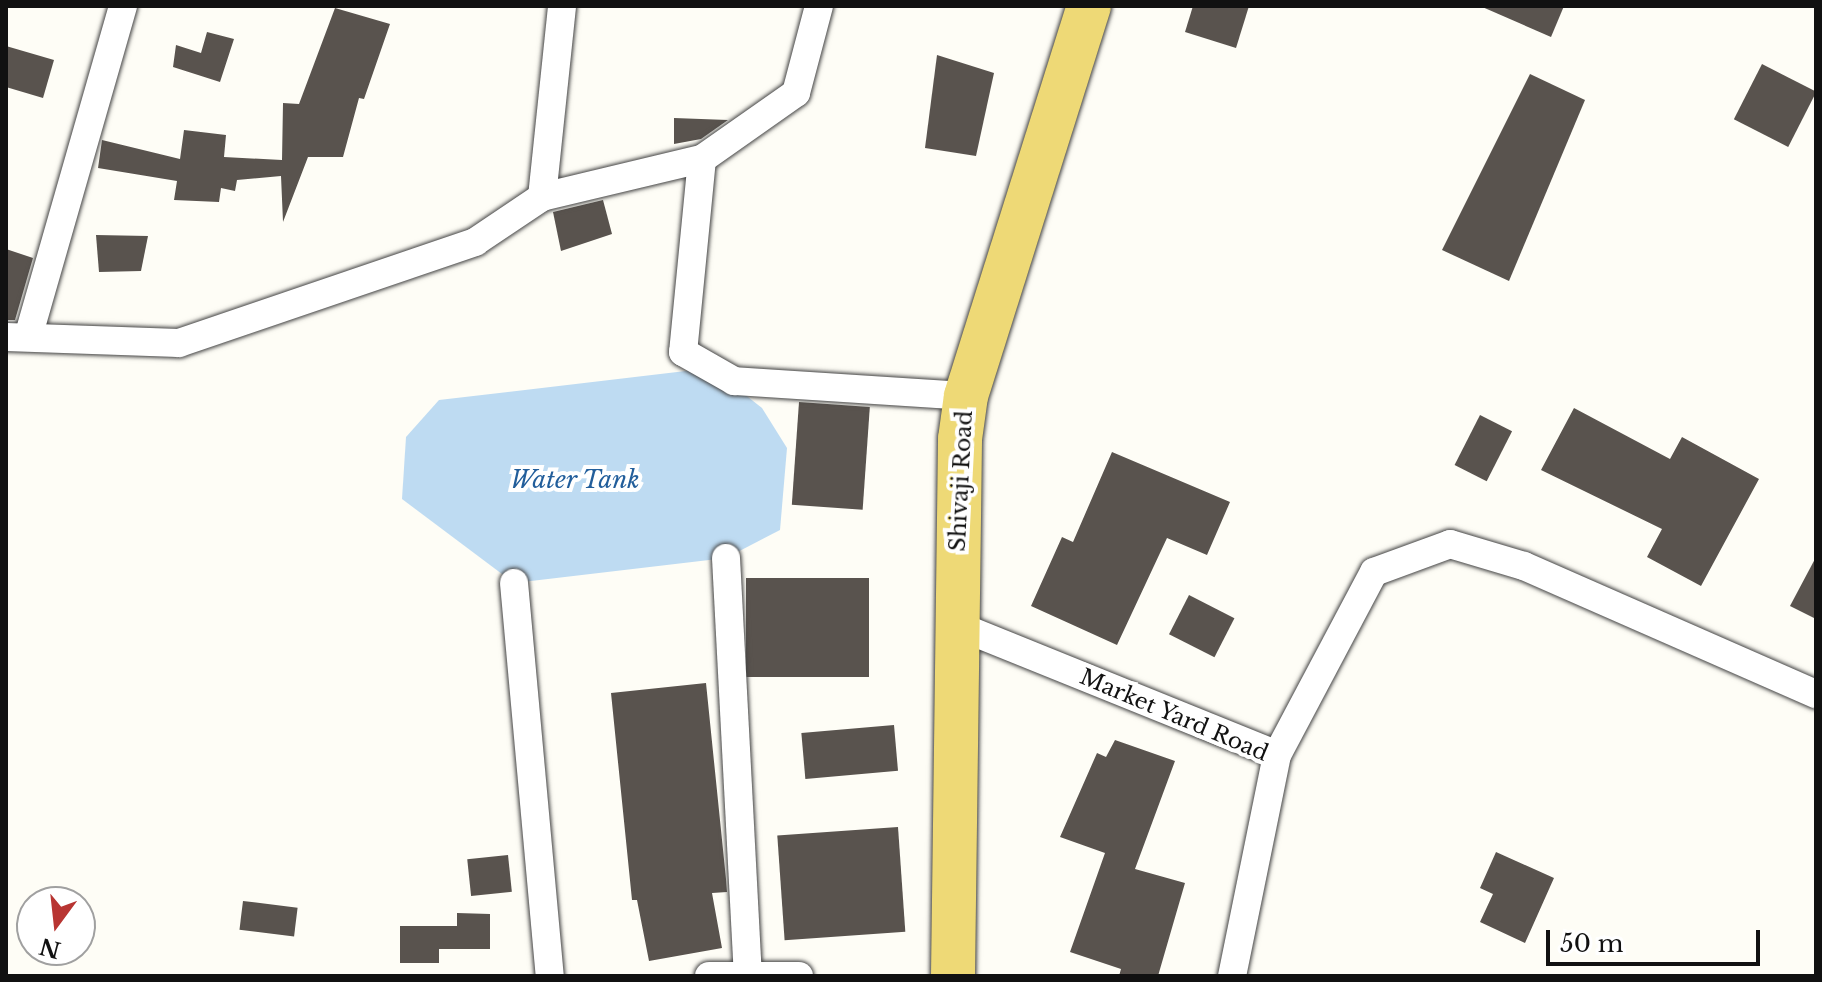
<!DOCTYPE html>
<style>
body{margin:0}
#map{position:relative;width:1822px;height:982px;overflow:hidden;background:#fefdf6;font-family:"Libre Baskerville",serif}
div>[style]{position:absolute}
.water>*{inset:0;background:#bedbf2}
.building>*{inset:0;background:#59534e;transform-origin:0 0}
.roads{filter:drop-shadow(0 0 2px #444) drop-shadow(0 0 2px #444)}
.street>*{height:28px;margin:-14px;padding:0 14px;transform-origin:14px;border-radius:14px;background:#fff}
.primary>*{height:44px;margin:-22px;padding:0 22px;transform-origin:22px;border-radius:22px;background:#eed976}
span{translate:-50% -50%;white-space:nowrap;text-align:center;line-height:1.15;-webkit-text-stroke:8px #fff;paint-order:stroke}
.street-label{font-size:22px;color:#111}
.water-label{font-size:24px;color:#225e9b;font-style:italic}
.frame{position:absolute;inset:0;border:8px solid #111;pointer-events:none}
.north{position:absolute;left:16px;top:886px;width:80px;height:80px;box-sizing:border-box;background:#fff;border:2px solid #a0a0a0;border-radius:50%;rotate:195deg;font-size:22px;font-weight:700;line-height:32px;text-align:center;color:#111}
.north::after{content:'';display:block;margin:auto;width:28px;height:36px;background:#b83532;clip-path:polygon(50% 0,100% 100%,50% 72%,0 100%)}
.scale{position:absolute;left:1546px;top:930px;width:214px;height:36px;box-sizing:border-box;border:4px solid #111;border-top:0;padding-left:10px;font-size:24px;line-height:28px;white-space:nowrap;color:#111;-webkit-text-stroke:6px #fff;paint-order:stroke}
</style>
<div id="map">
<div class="water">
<div style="clip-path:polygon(711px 368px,762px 408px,787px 448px,780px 530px,726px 558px,514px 583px,402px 499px,406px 437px,439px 400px)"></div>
</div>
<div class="building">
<div style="clip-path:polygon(1193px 6px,1249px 6px,1236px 48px,1185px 32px)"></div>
<div style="clip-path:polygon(1480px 6px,1564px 6px,1551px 37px)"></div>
<div style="clip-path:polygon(335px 8px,390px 24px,364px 99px,359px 98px,343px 157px,308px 157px,283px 222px,281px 176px,237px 180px,235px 191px,221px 188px,219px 202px,174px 200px,177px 181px,98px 168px,102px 140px,180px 159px,184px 130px,226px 135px,224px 157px,282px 160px,283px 103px,299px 104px)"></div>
<div style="clip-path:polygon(207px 32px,234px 39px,220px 82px,173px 67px,176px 45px,201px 53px)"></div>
<div style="clip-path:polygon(6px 46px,54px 60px,43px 98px,6px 87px)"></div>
<div style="clip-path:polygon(937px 55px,994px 73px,976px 156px,925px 148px)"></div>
<div style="left:1762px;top:64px;width:61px;height:62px;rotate:27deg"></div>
<div style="clip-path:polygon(1530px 74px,1585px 100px,1509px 281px,1442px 250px)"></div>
<div style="clip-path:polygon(674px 118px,728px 120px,701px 139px,674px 144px)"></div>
<div style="clip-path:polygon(603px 200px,612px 234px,561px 251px,553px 212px)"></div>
<div style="clip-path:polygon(96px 235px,148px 236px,141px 271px,99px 272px)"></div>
<div style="clip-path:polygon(6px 249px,33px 258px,15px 320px,6px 320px)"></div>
<div style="left:799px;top:402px;width:71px;height:103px;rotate:4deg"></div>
<div style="clip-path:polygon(1574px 408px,1670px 459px,1682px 437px,1759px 479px,1701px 586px,1647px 557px,1662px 529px,1541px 470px)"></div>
<div style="left:1480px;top:415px;width:36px;height:56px;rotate:27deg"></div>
<div style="clip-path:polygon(1112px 452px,1230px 502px,1207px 555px,1167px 538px,1117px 645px,1031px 606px,1062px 537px,1073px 542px)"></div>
<div style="clip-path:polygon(1816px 557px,1816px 619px,1790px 606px)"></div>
<div style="left:746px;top:578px;width:123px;height:99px"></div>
<div style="left:1189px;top:595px;width:51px;height:44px;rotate:27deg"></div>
<div style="clip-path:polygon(706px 683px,726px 879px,727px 892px,712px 893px,722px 948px,649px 961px,637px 900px,632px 900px,611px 693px)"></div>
<div style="left:894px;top:725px;width:46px;height:93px;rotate:85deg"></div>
<div style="clip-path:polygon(1115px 740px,1175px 761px,1135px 869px,1185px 883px,1158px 976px,1119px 976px,1121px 969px,1070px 952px,1105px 853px,1060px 837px,1097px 753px,1106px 757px)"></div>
<div style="left:898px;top:827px;width:105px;height:121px;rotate:86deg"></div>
<div style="clip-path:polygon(1496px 852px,1554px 878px,1525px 943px,1480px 922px,1493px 894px,1480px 888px)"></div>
<div style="left:508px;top:855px;width:37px;height:41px;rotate:84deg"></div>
<div style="left:243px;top:901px;width:55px;height:29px;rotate:7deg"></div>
<div style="clip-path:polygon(457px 913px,490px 914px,490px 949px,439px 949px,439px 963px,400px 963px,400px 926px,457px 926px)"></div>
</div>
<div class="roads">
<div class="street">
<div style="left:702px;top:159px;width:194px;rotate:95.6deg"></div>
<div style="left:683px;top:352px;width:59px;rotate:29.6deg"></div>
<div style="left:734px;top:381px;width:232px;rotate:3.7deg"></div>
<div style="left:542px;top:197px;width:192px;rotate:-84deg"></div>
<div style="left:29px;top:334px;width:341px;rotate:-74deg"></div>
<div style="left:6px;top:337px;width:173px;rotate:2deg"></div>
<div style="left:179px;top:343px;width:313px;rotate:-18.8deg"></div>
<div style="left:475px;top:242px;width:81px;rotate:-33.9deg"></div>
<div style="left:542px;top:197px;width:164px;rotate:-13.4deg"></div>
<div style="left:702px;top:159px;width:115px;rotate:-35.1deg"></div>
<div style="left:796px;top:93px;width:90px;rotate:-75.2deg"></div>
<div style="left:726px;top:558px;width:419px;rotate:87deg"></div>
<div style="left:514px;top:583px;width:395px;rotate:84.8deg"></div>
<div style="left:956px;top:625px;width:346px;rotate:22deg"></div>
<div style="left:1277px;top:755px;width:226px;rotate:101.5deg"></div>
<div style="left:1277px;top:755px;width:207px;rotate:-62.1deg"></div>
<div style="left:1374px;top:572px;width:81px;rotate:-20.2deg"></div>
<div style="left:1450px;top:544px;width:77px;rotate:16.6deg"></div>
<div style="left:1524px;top:566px;width:319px;rotate:23.7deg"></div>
<div style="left:709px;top:976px;width:90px"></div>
</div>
<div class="primary">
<div style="left:953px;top:976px;width:537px;rotate:-89.25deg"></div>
<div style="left:960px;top:439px;width:43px;rotate:-82.1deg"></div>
<div style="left:966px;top:396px;width:409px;rotate:-72.5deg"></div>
</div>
</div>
<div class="street-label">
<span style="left:961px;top:481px;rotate:-87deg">Shivaji Road</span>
<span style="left:1174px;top:715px;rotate:23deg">Market Yard Road</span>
</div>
<div class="water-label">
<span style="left:575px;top:480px">Water Tank</span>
</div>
<div class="frame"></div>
<div class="north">N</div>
<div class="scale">50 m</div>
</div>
